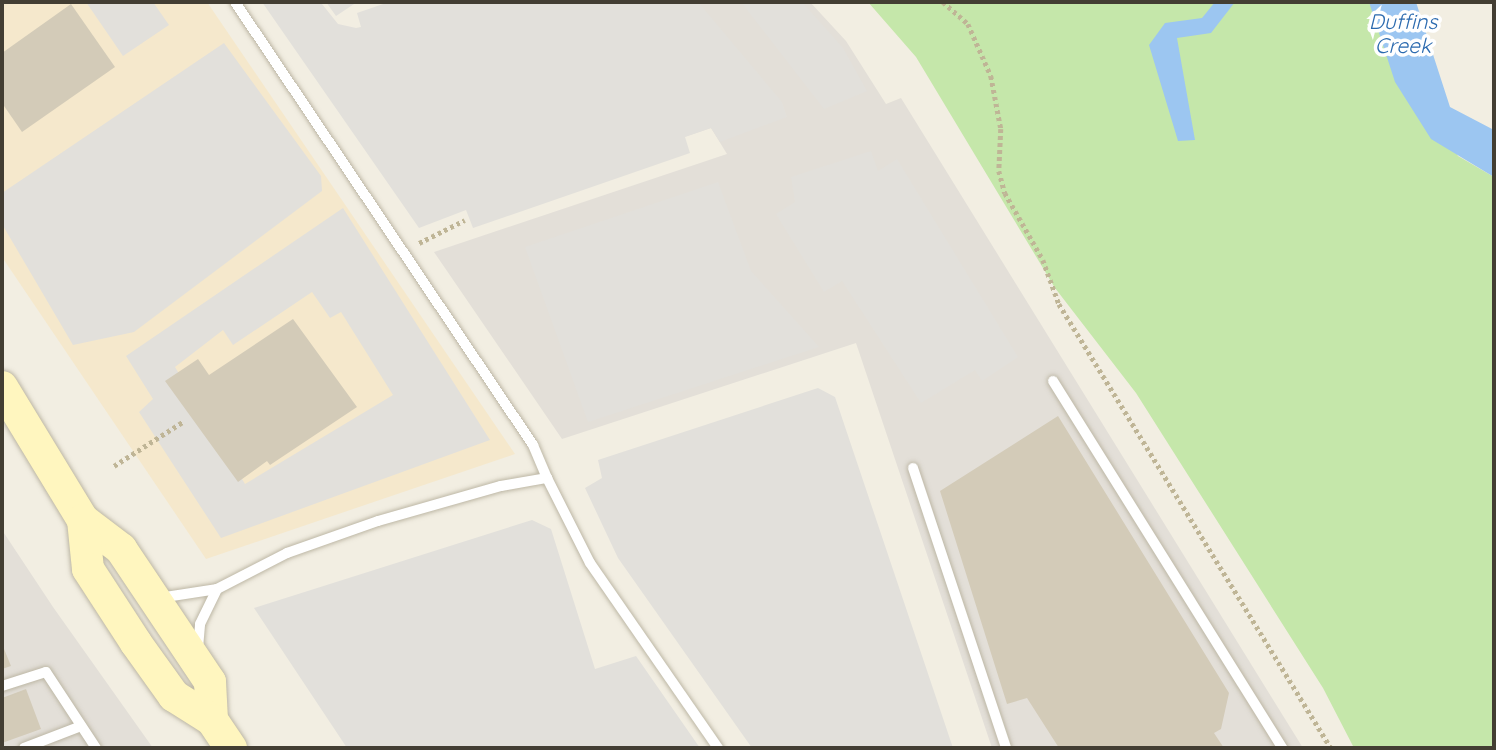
<!DOCTYPE html>
<style>
body{margin:0}
#map{position:relative;width:1496px;height:750px;overflow:hidden;background:#f2eee2;font-family:Quicksand,sans-serif}
div>[style]{position:absolute}
.commercial>*{inset:0;background:#f5e8cc}
.industrial>*{inset:0;background:#e3dfd8}
.green>*{inset:0;background:#c5e7aa}
.parking>*{inset:0;background:#e2e0db}
.water>*{inset:0;background:#9cc6f1}
.building>*{inset:0;background:#d3cbb8}
.path>*{height:4.5px;margin-top:-2.25px;transform-origin:0;background:repeating-linear-gradient(90deg,#bfb596 0 3.5px,transparent 0 7px)}
.roads{filter:drop-shadow(0 0 2px #bdb7a5) drop-shadow(0 0 2px #bdb7a5)}
.service>*{height:10px;margin:-5px;padding:0 5px;transform-origin:5px;border-radius:5px;background:#fff}
.secondary>*{height:32px;margin:-16px;padding:0 16px;transform-origin:16px;border-radius:16px;background:#fff6bf}
span{translate:-50% -50%;white-space:nowrap;text-align:center;line-height:1.15;-webkit-text-stroke:7px #fff;paint-order:stroke}
.water-label{font-size:21px;color:#2b6aaf;font-style:italic}
.frame{position:absolute;inset:0;border:4px solid #433e33;pointer-events:none}
</style>
<div id="map">
<div class="commercial">
<div style="clip-path:polygon(2px 2px,207px 2px,515px 454px,206px 559px,2px 257px)"></div>
</div>
<div class="industrial">
<div style="clip-path:polygon(634px 2px,810px 2px,846px 41px,886px 104px,901px 98px,1303px 748px,992px 748px,856px 343px,562px 439px,434px 252px,727px 154px,711px 128px,684px 137px)"></div>
<div style="clip-path:polygon(2px 530px,53px 607px,153px 748px,2px 748px)"></div>
</div>
<div class="green">
<div style="clip-path:polygon(868px 2px,1371px 2px,1458px 156px,1494px 177px,1494px 748px,1354px 748px,1323px 688px,1136px 393px,1055px 288px,916px 57px)"></div>
</div>
<div class="parking">
<div style="clip-path:polygon(86px 2px,153px 2px,169px 25px,123px 56px)"></div>
<div style="clip-path:polygon(262px 2px,357px 2px,336px 16px,326px 2px,322px 4px,338px 24px,356px 28px,361px 27px,357px 13px,389px 2px,698px 2px,782px 102px,787px 117px,720px 142px,711px 128px,685px 137px,690px 153px,473px 228px,466px 210px,419px 228px)"></div>
<div style="clip-path:polygon(741px 2px,802px 2px,843px 48px,867px 91px,824px 109px)"></div>
<div style="clip-path:polygon(224px 43px,321px 176px,322px 191px,134px 332px,73px 345px,2px 224px,2px 193px)"></div>
<div style="clip-path:polygon(871px 151px,878px 171px,897px 159px,1018px 357px,982px 381px,975px 370px,921px 403px,842px 281px,824px 292px,776px 214px,795px 202px,791px 177px)"></div>
<div style="clip-path:polygon(718px 182px,751px 271px,819px 347px,588px 422px,525px 247px)"></div>
<div style="clip-path:polygon(evenodd,343px 208px,490px 440px,221px 538px,139px 412px,153px 399px,126px 356px,343px 208px,312px 292px,330px 318px,341px 312px,393px 395px,245px 484px,175px 367px,223px 330px,233px 345px,312px 292px)"></div>
<div style="clip-path:polygon(818px 388px,835px 397px,953px 748px,752px 748px,618px 558px,585px 488px,602px 478px,598px 460px)"></div>
<div style="clip-path:polygon(532px 520px,551px 529px,595px 669px,636px 656px,700px 748px,347px 748px,254px 608px)"></div>
</div>
<div class="water">
<div style="clip-path:polygon(1215px 2px,1235px 2px,1211px 33px,1177px 38px,1195px 140px,1178px 141px,1149px 45px,1165px 23px,1202px 18px)"></div>
<div style="clip-path:polygon(1369px 2px,1416px 2px,1450px 107px,1494px 130px,1494px 177px,1431px 139px,1395px 82px)"></div>
</div>
<div class="building">
<div style="clip-path:polygon(71px 4px,115px 67px,22px 132px,2px 103px,2px 53px)"></div>
<div style="clip-path:polygon(293px 319px,357px 407px,270px 465px,267px 461px,238px 482px,165px 381px,198px 359px,209px 375px)"></div>
<div style="clip-path:polygon(1058px 416px,1229px 693px,1221px 729px,1214px 733px,1224px 748px,1059px 748px,1027px 698px,1007px 704px,940px 491px)"></div>
<div style="clip-path:polygon(2px 644px,11px 666px,2px 669px)"></div>
<div style="clip-path:polygon(26px 689px,41px 729px,2px 743px,2px 698px)"></div>
</div>
<div class="path">
<div style="left:943px;top:2px;width:33px;rotate:41deg"></div>
<div style="left:968px;top:24px;width:57px;rotate:66.1deg"></div>
<div style="left:991px;top:76px;width:54px;rotate:79.3deg"></div>
<div style="left:1001px;top:129px;width:42px;rotate:92.7deg"></div>
<div style="left:999px;top:171px;width:23px;rotate:75deg"></div>
<div style="left:1005px;top:193px;width:77px;rotate:60.4deg"></div>
<div style="left:1043px;top:260px;width:47px;rotate:70deg"></div>
<div style="left:1059px;top:304px;width:521px;rotate:58.51deg"></div>
<div style="left:419px;top:243px;width:51px;rotate:-26.6deg"></div>
<div style="left:114px;top:466px;width:83px;rotate:-32.7deg"></div>
</div>
<div class="roads">
<div class="service">
<div style="left:235px;top:2px;width:534px;rotate:56.07deg"></div>
<div style="left:533px;top:445px;width:36px;rotate:67deg"></div>
<div style="left:1053px;top:381px;width:433px;rotate:58deg"></div>
<div style="left:913px;top:468px;width:295px;rotate:71.6deg"></div>
<div style="left:159px;top:598px;width:59px;rotate:-8.8deg"></div>
<div style="left:217px;top:589px;width:79px;rotate:-27.2deg"></div>
<div style="left:287px;top:553px;width:96px;rotate:-19.4deg"></div>
<div style="left:378px;top:521px;width:128px;rotate:-15.9deg"></div>
<div style="left:501px;top:486px;width:47px;rotate:-9.9deg"></div>
<div style="left:547px;top:478px;width:95px;rotate:63.2deg"></div>
<div style="left:590px;top:563px;width:225px;rotate:55.3deg"></div>
<div style="left:198px;top:648px;width:24px;rotate:-85deg"></div>
<div style="left:200px;top:624px;width:39px;rotate:-64deg"></div>
<div style="left:2px;top:686px;width:46px;rotate:-17.7deg"></div>
<div style="left:46px;top:672px;width:91px;rotate:56.7deg"></div>
<div style="left:24px;top:748px;width:61px;rotate:-21.1deg"></div>
</div>
<div class="secondary">
<div style="left:2px;top:387px;width:156px;rotate:58.7deg"></div>
<div style="left:83px;top:520px;width:48px;rotate:37.3deg"></div>
<div style="left:121px;top:549px;width:160px;rotate:56.2deg"></div>
<div style="left:210px;top:682px;width:38px;rotate:87deg"></div>
<div style="left:83px;top:520px;width:49px;rotate:84.2deg"></div>
<div style="left:88px;top:569px;width:88px;rotate:57deg"></div>
<div style="left:136px;top:643px;width:65px;rotate:54.4deg"></div>
<div style="left:174px;top:696px;width:45px;rotate:32.3deg"></div>
<div style="left:212px;top:720px;width:34px;rotate:56deg"></div>
</div>
</div>
<div class="water-label">
<span style="left:1403px;top:33px">Duffins<br>Creek</span>
</div>
<div class="frame"></div>
</div>
